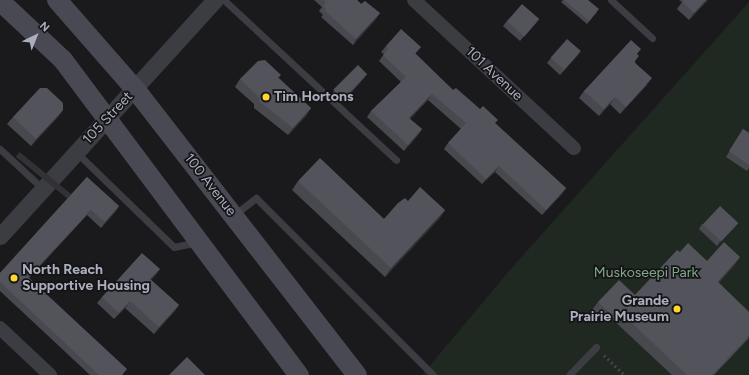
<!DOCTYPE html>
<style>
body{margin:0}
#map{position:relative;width:749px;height:375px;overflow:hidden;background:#1a191c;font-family:Figtree,sans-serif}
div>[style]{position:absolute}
.green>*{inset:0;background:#1f2821}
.path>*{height:2.5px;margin-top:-1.25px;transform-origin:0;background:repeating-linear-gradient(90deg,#404149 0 2px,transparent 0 5px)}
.service>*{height:7px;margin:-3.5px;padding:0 3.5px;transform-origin:3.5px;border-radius:3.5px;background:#3c3c43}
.minor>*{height:14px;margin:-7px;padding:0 7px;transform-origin:7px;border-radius:7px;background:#3c3c43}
.tertiary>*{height:17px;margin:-8.5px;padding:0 8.5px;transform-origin:8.5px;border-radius:8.5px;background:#3c3c43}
.secondary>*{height:20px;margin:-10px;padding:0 10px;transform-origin:10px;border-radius:10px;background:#484952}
.wall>*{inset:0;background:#48494f}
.shaded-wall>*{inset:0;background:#313136;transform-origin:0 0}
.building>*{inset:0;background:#53545b;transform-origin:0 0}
.dots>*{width:11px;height:11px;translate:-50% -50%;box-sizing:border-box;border:2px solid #151417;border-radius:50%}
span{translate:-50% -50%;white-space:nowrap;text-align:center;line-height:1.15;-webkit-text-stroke:3.5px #151417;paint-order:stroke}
.street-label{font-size:14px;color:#abaebd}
.poi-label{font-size:14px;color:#abaebd;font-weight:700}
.left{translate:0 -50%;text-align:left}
.right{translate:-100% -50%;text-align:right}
.park-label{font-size:14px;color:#81a989}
.north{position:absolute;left:16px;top:16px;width:40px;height:40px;-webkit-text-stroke:3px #151417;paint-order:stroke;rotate:43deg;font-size:11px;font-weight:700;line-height:16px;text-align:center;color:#abaebd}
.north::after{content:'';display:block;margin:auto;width:14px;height:18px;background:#abaebd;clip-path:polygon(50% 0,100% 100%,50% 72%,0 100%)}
</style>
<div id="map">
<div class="green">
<div style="clip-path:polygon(749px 2px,749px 375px,422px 375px,508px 272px)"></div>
</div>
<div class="path">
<div style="left:604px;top:355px;width:29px;rotate:44deg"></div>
</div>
<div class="service">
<div style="left:224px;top:0;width:235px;rotate:42.9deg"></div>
<div style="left:611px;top:0;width:56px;rotate:42.8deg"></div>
<div style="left:0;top:149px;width:59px;rotate:42.9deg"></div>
<div style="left:76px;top:152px;width:136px;rotate:44.1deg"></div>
<div style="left:174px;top:247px;width:24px;rotate:-12deg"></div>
<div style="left:234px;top:215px;width:28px;rotate:-38deg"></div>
<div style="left:256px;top:198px;width:250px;rotate:45deg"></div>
<div style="left:569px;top:375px;width:39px;rotate:-46deg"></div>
</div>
<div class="minor">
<div style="left:414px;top:0;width:218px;rotate:42.8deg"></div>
<div style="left:0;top:328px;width:69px;rotate:43.2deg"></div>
</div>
<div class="tertiary">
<div style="left:0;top:236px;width:319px;rotate:-47.7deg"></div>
</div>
<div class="secondary">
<div style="left:57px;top:0;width:118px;rotate:48.8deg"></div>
<div style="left:135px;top:89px;width:362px;rotate:52.2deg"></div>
<div style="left:0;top:1px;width:86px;rotate:43.1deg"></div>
<div style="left:63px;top:60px;width:394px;rotate:53.2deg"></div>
</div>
<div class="wall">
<div style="clip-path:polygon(314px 0,357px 0,361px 4px,380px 13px,376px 19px,353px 45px,321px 17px,323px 15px,319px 11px,322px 7px)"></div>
<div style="clip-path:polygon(563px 0,588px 0,597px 12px,587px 24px,561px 2px)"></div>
<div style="clip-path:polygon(679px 0,708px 0,689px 20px,677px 9px,682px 2px)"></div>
<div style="clip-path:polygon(539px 19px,535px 24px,520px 41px,503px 26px,507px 21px)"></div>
<div style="clip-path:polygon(386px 46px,421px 47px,415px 54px,453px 90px,496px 124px,566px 188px,562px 194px,542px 215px,495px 172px,482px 184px,444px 149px,448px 143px,461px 129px,428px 100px,410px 119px,422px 129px,418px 135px,404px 151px,367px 117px,371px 111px,401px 82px,379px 61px,384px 54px,381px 52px)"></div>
<div style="clip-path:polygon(581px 51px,577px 56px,560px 75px,547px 63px,551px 58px)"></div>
<div style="clip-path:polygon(637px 54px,635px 62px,647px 85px,620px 114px,610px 104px,599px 116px,579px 98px,584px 91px)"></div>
<div style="clip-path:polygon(365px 77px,342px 103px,332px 94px,334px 91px)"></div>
<div style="clip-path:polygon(279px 78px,311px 108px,306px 116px,288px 135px,254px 108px,254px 104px,235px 87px,240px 79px)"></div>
<div style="clip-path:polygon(63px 110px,58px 117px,31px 146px,7px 124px,13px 117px)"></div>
<div style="clip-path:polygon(743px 129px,749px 133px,749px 168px,747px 171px,726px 157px)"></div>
<div style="clip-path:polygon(87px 177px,119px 206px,116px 211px,101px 228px,87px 215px,29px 278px,123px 375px,90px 375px,0 291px,0 273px)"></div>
<div style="clip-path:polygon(298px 181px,384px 219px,408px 201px,445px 210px,439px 219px,385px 277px,292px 190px)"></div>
<div style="clip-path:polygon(738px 223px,734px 228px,717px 246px,699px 229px,702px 224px)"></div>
<div style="clip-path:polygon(680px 252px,707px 261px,740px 257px,734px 266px,719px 283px,749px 312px,749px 338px,714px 375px,672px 375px,611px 318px,606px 323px,592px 310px,598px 302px,635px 295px)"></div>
<div style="clip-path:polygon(160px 269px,151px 280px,179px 305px,174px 312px,154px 334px,125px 308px,114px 319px,97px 303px,102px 297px)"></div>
</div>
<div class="shaded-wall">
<div style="clip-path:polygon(706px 0,708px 0,689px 20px,694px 13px)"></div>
<div style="clip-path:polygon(380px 13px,376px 19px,353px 45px,356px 39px)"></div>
<div style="clip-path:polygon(367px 74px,365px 77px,342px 103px,344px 100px)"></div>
<div style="clip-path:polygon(652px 78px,647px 85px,620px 114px,626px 107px)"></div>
<div style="clip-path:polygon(432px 94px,428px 100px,405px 124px,409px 118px)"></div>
<div style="clip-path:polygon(615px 97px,610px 104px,599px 116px,604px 109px)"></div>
<div style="clip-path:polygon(311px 108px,306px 116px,288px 135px,293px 128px)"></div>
<div style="clip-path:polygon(63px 110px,58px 117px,31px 146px,36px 139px)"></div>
<div style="clip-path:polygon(422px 129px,418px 135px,404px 151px,408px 145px)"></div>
<div style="clip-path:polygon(499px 166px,495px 172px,482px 184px,486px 179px)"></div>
<div style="clip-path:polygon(566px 188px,562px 194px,542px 215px,546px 210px)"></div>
<div style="clip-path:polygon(119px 206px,116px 211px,101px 228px,105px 222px)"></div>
<div style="left:91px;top:210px;width:6px;height:92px;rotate:129deg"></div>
<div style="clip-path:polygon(445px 210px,439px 219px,385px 277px,391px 268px)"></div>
<div style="clip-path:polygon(738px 223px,734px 228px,717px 246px,720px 241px)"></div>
<div style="clip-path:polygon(740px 257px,734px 266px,712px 291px,718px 282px)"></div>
<div style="clip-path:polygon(160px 269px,155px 276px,146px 286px,150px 279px)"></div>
<div style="clip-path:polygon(130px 301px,125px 308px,114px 319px,119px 313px)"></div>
<div style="clip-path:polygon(179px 305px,174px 312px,154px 334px,159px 327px)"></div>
<div style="clip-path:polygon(617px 309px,611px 318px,606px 323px,612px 315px)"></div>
<div style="left:749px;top:336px;width:2px;height:54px;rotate:90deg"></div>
</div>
<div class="building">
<div style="clip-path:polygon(324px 0,357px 0,361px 4px,365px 1px,380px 13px,356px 39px,325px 11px,327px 9px,323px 6px,326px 2px)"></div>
<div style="clip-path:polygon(564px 0,588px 0,599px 9px,589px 21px)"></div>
<div style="clip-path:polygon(684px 0,706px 0,694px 13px,682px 2px)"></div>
<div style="left:522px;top:4px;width:23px;height:23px;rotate:41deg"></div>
<div style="clip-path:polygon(401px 29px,421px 47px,415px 53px,453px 90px,456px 88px,480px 109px,483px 106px,498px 120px,495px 123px,566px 188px,546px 210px,499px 166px,486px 179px,448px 143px,466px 123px,432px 94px,409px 118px,422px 129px,408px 145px,371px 111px,406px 77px,383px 55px,388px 49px,386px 46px)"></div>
<div style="left:567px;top:39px;width:18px;height:25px;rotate:41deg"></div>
<div style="clip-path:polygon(631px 40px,641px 49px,637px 54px,639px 56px,634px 62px,652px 78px,626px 107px,615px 97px,604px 109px,584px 91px)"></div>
<div style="clip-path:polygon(265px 60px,281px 75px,278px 78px,311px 108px,293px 128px,259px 101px,259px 97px,240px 79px,258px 61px)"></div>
<div style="left:358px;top:65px;width:13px;height:35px;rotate:45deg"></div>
<div style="clip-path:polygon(40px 88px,47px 88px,63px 103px,63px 110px,36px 139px,13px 117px)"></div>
<div style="clip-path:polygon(743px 129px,749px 133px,749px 165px,729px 151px)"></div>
<div style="clip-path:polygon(320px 158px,384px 219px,398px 203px,405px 198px,408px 201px,420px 187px,445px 210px,391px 268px,298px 181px)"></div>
<div style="clip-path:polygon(87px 177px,119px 206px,105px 222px,91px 210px,28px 277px,127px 369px,122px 375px,99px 375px,0 282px,0 273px)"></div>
<div style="left:720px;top:206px;width:25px;height:25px;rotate:43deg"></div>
<div style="clip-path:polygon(724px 242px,740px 257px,718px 282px,749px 312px,749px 336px,712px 375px,687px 375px,617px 309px,612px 315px,598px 302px,619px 280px,635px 295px,677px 250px,680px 252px,688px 243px,707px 261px)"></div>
<div style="clip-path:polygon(142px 253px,160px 269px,150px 279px,179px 305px,159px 327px,130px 301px,119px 313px,102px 297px)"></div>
<div style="clip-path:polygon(187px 357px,205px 375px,169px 375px)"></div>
</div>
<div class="dots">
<div style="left:266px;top:97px;background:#ffd62f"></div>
<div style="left:14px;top:278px;background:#ffd62f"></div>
<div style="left:677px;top:309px;background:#ffd62f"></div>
</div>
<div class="street-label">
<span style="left:494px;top:74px;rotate:43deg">101 Avenue</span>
<span style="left:108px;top:118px;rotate:-47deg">105 Street</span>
<span style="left:210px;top:185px;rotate:52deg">100 Avenue</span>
</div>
<div class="poi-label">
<span class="left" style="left:274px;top:97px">Tim Hortons</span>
<span class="left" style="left:22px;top:278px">North Reach<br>Supportive Housing</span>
<span class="right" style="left:669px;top:309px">Grande<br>Prairie Museum</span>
</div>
<div class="park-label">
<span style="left:646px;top:273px">Muskoseepi Park</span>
</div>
<div class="north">N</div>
</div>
